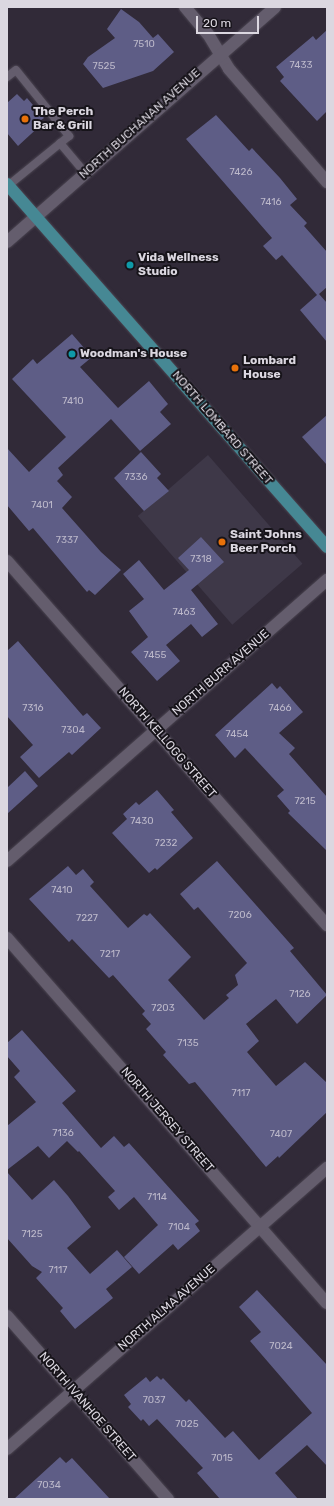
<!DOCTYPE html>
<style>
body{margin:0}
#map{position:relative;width:334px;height:1506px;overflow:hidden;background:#312a38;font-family:Rubik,sans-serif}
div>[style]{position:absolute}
.commercial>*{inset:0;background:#3e3848;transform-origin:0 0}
.building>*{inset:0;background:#5e5d86}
.roads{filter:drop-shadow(0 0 1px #4b4551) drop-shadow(0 0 1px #4b4551)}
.lane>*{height:8px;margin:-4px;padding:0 4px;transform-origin:4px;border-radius:4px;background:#645d6d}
.street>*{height:12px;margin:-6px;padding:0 6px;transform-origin:6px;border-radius:6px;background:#645d6d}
.primary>*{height:12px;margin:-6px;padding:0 6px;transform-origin:6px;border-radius:6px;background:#468894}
.dots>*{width:11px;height:11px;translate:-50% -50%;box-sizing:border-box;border:2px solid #17141a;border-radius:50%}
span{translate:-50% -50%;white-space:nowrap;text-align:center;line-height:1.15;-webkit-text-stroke:4px #17141a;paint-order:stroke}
.number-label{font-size:10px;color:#bcb8ca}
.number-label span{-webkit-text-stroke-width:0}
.poi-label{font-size:12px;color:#dbd7e0;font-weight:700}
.left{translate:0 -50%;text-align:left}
.street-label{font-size:12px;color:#dbd7e0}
.frame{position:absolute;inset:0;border:8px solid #dbd7e0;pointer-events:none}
.scale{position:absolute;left:196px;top:16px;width:63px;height:18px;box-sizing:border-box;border:2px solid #dbd7e0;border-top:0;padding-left:5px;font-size:12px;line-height:14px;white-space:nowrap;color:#dbd7e0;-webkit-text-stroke:3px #17141a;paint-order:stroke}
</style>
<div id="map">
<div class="commercial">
<div style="left:208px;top:455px;width:144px;height:93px;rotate:49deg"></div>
</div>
<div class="building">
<div style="clip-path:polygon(121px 9px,139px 22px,153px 38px,158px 34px,174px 52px,153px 71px,103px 88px,83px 64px,88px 57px,115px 38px,107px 29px)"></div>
<div style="clip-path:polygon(327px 30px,327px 111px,317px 121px,280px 81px,284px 77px,276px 67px,313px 36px,316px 40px)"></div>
<div style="clip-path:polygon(17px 94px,24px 101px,27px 98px,44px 118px,41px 120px,43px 123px,18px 146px,7px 133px,7px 103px)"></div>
<div style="clip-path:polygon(216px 115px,249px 151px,252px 148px,280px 178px,297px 199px,290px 205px,307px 223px,304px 226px,327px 252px,327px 287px,319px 294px,327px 303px,327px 342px,300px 310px,317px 295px,282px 255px,276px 260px,263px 246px,272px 238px,186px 139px)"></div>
<div style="clip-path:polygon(72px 334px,92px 357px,80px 367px,118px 408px,149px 381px,168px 404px,160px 412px,171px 424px,140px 451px,111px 419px,58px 468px,63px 475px,57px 481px,72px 497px,62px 508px,101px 552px,121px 570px,95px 595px,89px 590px,87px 592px,33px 528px,29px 531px,7px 505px,7px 448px,29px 472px,66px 437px,12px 379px,33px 359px,37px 364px)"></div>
<div style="clip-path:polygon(327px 415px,327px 465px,302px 437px)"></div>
<div style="clip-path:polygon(141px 452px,161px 474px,157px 478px,169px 491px,144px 511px,114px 478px)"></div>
<div style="clip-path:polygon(201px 537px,224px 562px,191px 590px,218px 624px,202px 637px,191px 624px,166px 645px,180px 661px,157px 681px,131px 652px,148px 637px,129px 611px,144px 599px,123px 574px,139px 560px,164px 590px,189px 570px,178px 558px)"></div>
<div style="clip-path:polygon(18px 641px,83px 716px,87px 713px,101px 728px,72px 755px,69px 752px,39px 778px,20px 757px,33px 745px,7px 716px,7px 651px)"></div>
<div style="clip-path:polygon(272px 683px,277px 689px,280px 686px,303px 712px,279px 733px,295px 748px,289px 754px,327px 797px,327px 851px,288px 813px,290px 811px,277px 796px,284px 790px,245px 748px,235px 758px,215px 735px)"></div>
<div style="clip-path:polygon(25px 771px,38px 786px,7px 814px,7px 788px)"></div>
<div style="clip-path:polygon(157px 790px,174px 810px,171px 812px,193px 838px,157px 870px,155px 868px,149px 873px,112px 833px,127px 819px,123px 814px,136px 802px,139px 805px)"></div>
<div style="clip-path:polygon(217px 861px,294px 948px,290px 951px,327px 995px,297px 1024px,276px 999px,246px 1024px,259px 1041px,247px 1052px,276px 1086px,305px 1062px,327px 1083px,327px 1112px,279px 1158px,278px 1156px,266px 1167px,195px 1082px,189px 1084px,163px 1055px,166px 1052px,146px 1029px,151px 1024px,142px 1014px,145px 1011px,113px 975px,109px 978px,72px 939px,69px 942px,29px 899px,68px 866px,76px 875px,83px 869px,94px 882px,90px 886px,128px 928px,144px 914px,147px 916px,150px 913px,191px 957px,168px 980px,204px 1020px,229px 998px,226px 995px,238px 985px,235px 975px,247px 963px,198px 907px,194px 910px,180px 894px)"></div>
<div style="clip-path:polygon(22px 1030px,76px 1091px,62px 1103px,101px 1148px,114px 1136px,124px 1147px,129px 1143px,199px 1221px,195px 1224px,200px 1231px,178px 1250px,173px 1244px,139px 1274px,124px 1257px,158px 1225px,134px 1197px,119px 1210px,108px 1197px,115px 1191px,79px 1151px,78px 1152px,67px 1141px,49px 1158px,38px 1146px,7px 1170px,7px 1126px,36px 1102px,14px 1077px,20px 1071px,7px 1056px,7px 1043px)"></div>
<div style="clip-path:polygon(7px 1172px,32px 1200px,54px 1180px,68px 1196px,91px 1227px,67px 1248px,90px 1274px,117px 1250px,132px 1267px,106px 1289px,113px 1298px,75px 1329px,60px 1311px,63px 1308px,36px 1278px,42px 1272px,32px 1266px,7px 1238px)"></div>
<div style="clip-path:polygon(257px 1290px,327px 1365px,327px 1466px,307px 1445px,275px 1473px,298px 1499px,220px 1499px,197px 1473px,203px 1468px,157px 1419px,149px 1426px,143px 1419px,141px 1421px,128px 1407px,131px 1404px,124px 1395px,146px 1377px,150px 1382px,157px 1376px,161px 1380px,163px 1378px,186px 1402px,189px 1399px,225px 1438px,233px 1431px,259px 1460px,312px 1413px,250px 1341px,261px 1332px,239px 1307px)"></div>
<div style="clip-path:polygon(60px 1457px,66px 1463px,72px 1458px,110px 1499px,14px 1499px)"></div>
</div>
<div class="roads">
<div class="lane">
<div style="left:7px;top:77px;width:11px;rotate:-38deg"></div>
<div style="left:16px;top:70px;width:85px;rotate:51.2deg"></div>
<div style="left:69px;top:136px;width:77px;rotate:140.8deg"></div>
<div style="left:60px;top:143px;width:39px;rotate:50deg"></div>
</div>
<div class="street">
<div style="left:185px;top:7px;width:35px;rotate:50deg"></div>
<div style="left:208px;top:34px;width:41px;rotate:59deg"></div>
<div style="left:229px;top:69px;width:150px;rotate:49.1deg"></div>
<div style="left:7px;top:242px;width:356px;rotate:-41.2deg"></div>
<div style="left:7px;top:561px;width:485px;rotate:48.7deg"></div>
<div style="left:7px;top:861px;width:426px;rotate:-41.3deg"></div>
<div style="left:7px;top:938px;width:485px;rotate:48.8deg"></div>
<div style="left:7px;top:1316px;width:244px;rotate:48.7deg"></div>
<div style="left:7px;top:1449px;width:426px;rotate:-41.3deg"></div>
</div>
<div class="primary">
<div style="left:7px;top:184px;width:484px;rotate:48.6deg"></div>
</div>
</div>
<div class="dots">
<div style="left:25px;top:119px;background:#e8710a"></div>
<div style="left:130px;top:265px;background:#0f9aa8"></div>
<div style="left:72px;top:354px;background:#0f9aa8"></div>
<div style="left:235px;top:368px;background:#e8710a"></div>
<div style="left:222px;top:542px;background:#e8710a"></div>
</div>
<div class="number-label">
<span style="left:144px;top:45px">7510</span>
<span style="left:301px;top:66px">7433</span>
<span style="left:104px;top:67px">7525</span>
<span style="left:241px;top:173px">7426</span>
<span style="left:271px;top:203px">7416</span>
<span style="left:73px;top:402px">7410</span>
<span style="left:136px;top:478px">7336</span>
<span style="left:42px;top:506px">7401</span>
<span style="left:67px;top:541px">7337</span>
<span style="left:201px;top:560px">7318</span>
<span style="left:184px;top:613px">7463</span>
<span style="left:155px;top:656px">7455</span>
<span style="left:33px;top:709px">7316</span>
<span style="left:280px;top:709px">7466</span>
<span style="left:73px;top:731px">7304</span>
<span style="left:237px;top:735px">7454</span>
<span style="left:305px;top:802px">7215</span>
<span style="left:142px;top:822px">7430</span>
<span style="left:166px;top:844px">7232</span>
<span style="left:62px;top:891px">7410</span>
<span style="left:240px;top:916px">7206</span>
<span style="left:87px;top:919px">7227</span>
<span style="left:110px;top:955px">7217</span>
<span style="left:300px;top:995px">7126</span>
<span style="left:163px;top:1009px">7203</span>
<span style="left:188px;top:1044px">7135</span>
<span style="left:241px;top:1094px">7117</span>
<span style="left:63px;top:1134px">7136</span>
<span style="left:281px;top:1135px">7407</span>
<span style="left:157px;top:1198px">7114</span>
<span style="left:179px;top:1228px">7104</span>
<span style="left:32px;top:1235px">7125</span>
<span style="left:58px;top:1271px">7117</span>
<span style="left:281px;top:1347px">7024</span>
<span style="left:154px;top:1401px">7037</span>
<span style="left:187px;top:1425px">7025</span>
<span style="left:222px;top:1459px">7015</span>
<span style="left:49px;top:1486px">7034</span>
</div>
<div class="poi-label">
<span class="left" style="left:33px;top:119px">The Perch<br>Bar &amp; Grill</span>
<span class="left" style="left:138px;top:265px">Vida Wellness<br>Studio</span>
<span class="left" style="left:80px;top:354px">Woodman's House</span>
<span class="left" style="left:243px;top:368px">Lombard<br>House</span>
<span class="left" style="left:230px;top:542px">Saint Johns<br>Beer Porch</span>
</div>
<div class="street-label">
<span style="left:140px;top:124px;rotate:-42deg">NORTH BUCHANAN AVENUE</span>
<span style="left:222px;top:428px;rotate:49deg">NORTH LOMBARD STREET</span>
<span style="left:221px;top:673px;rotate:-41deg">NORTH BURR AVENUE</span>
<span style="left:167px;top:743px;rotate:49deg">NORTH KELLOGG STREET</span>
<span style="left:167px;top:1120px;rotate:49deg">NORTH JERSEY STREET</span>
<span style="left:167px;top:1308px;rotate:-41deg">NORTH ALMA AVENUE</span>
<span style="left:87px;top:1407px;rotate:49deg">NORTH IVANHOE STREET</span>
</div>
<div class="frame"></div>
<div class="scale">20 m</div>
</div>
